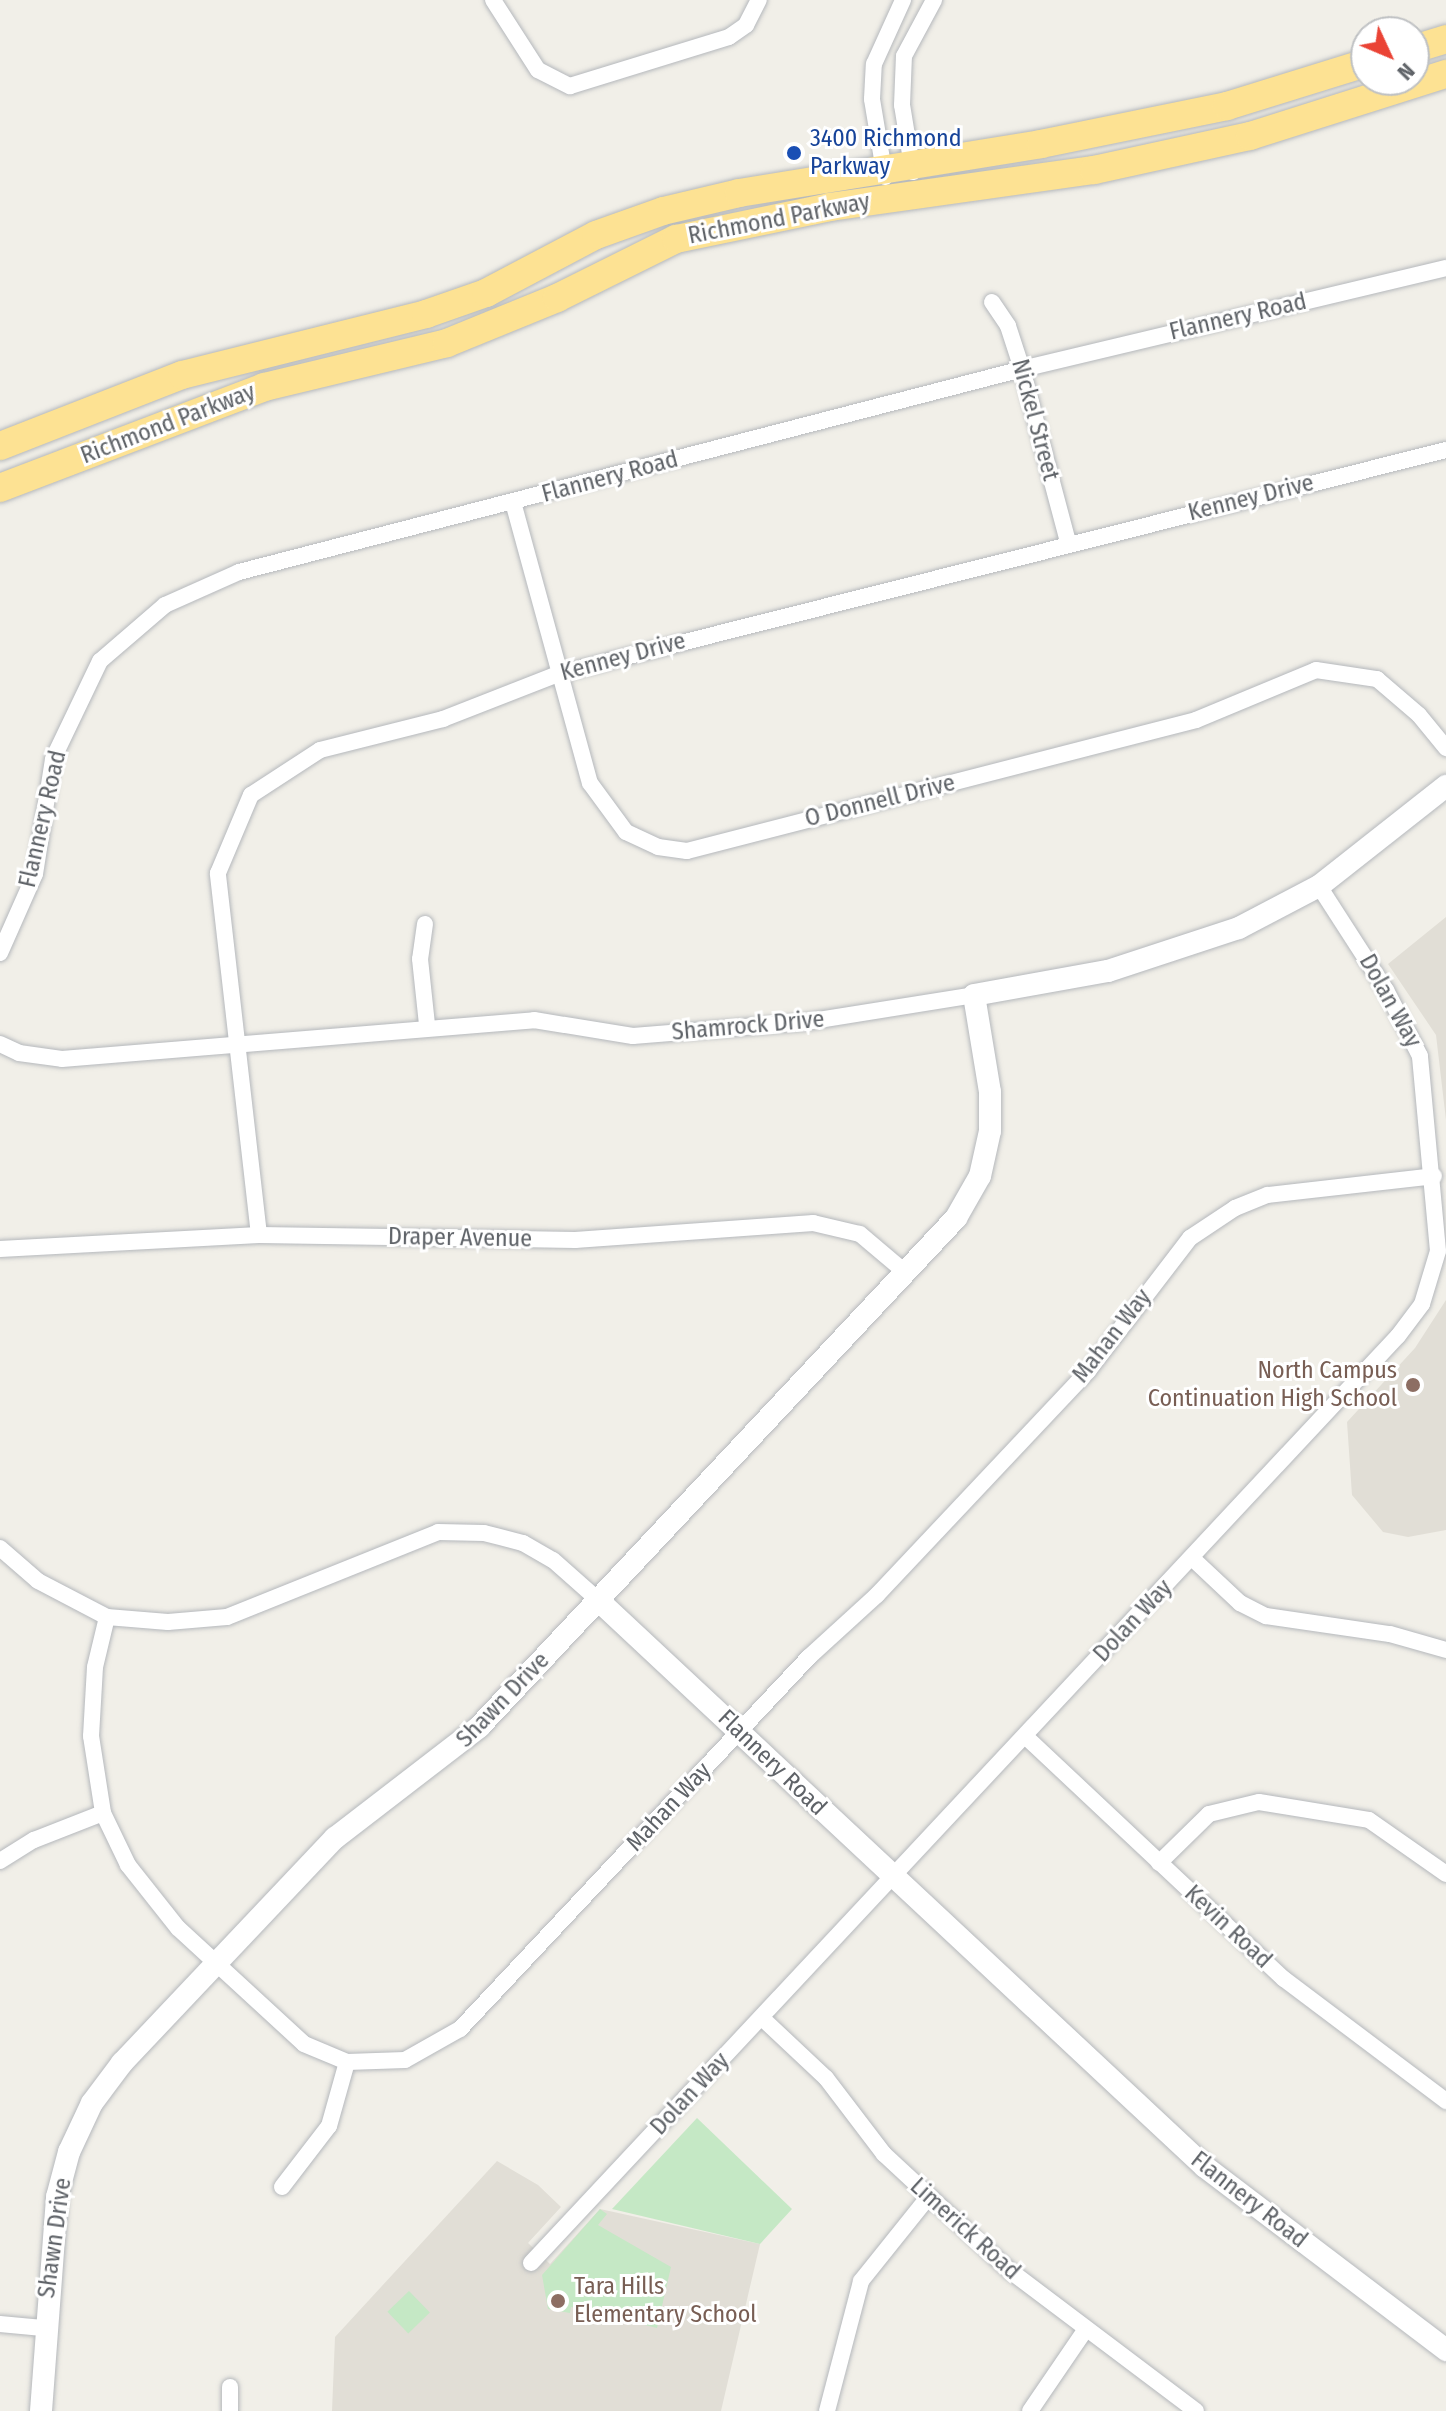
<!DOCTYPE html>
<style>
body{margin:0}
#map{position:relative;width:1446px;height:2411px;overflow:hidden;background:#f1efe8;font-family:"Fira Sans Condensed",sans-serif}
div>[style]{position:absolute}
.education>*{inset:0;background:#e1ded6}
.green>*{inset:0;background:#c5e8c5;transform-origin:0 0}
.roads{filter:drop-shadow(0 0 2px #b5b8bc) drop-shadow(0 0 2px #b5b8bc)}
.street>*{height:16px;margin:-8px;padding:0 8px;transform-origin:8px;border-radius:8px;background:#fff}
.secondary>*{height:22px;margin:-11px;padding:0 11px;transform-origin:11px;border-radius:11px;background:#fff}
.highway>*{height:28px;margin:-14px;padding:0 14px;transform-origin:14px;border-radius:14px;background:#fde293}
.dots>*{width:22px;height:22px;translate:-50% -50%;box-sizing:border-box;border:4px solid #fff;border-radius:50%}
span{translate:-50% -50%;white-space:nowrap;text-align:center;line-height:1.15;-webkit-text-stroke:6px #fff;paint-order:stroke}
.transit-label{font-size:24px;color:#164399}
.left{translate:0 -50%;text-align:left}
.street-label{font-size:24px;color:#5f6368}
.education-label{font-size:24px;color:#785e54}
.right{translate:-100% -50%;text-align:right}
.north{position:absolute;left:1350px;top:16px;width:80px;height:80px;box-sizing:border-box;background:#fff;border:2px solid #bfc1c3;border-radius:50%;rotate:134deg;font-size:22px;font-weight:700;line-height:32px;text-align:center;color:#5f6368}
.north::after{content:'';display:block;margin:auto;width:28px;height:36px;background:#ea4335;clip-path:polygon(50% 0,100% 100%,50% 72%,0 100%)}
</style>
<div id="map">
<div class="education">
<div style="clip-path:polygon(1446px 917px,1446px 1120px,1436px 1035px,1388px 964px)"></div>
<div style="clip-path:polygon(1446px 1300px,1446px 1530px,1408px 1537px,1383px 1532px,1352px 1495px,1347px 1422px,1415px 1348px)"></div>
<div style="clip-path:polygon(497px 2161px,538px 2185px,561px 2207px,528px 2243px,550px 2264px,600px 2209px,760px 2244px,721px 2411px,332px 2411px,335px 2337px)"></div>
</div>
<div class="green">
<div style="clip-path:polygon(697px 2118px,792px 2209px,760px 2244px,612px 2209px)"></div>
<div style="clip-path:polygon(600px 2209px,607px 2214px,598px 2225px,671px 2267px,657px 2328px,571px 2307px,570px 2313px,548px 2309px,542px 2275px)"></div>
<div style="left:409px;top:2291px;width:30px;height:30px;rotate:46deg"></div>
</div>
<div class="roads">
<div class="street">
<div style="left:493px;top:0;width:83px;rotate:57.3deg"></div>
<div style="left:538px;top:70px;width:36px;rotate:27deg"></div>
<div style="left:570px;top:86px;width:166px;rotate:-17.1deg"></div>
<div style="left:729px;top:37px;width:21px;rotate:-35deg"></div>
<div style="left:746px;top:25px;width:28px;rotate:-63deg"></div>
<div style="left:913px;top:172px;width:68px;rotate:-99.3deg"></div>
<div style="left:902px;top:105px;width:49px;rotate:-87.7deg"></div>
<div style="left:904px;top:56px;width:64px;rotate:-61.8deg"></div>
<div style="left:885px;top:177px;width:79px;rotate:-99.5deg"></div>
<div style="left:872px;top:99px;width:35px;rotate:-87deg"></div>
<div style="left:874px;top:64px;width:70px;rotate:-65.6deg"></div>
<div style="left:992px;top:302px;width:29px;rotate:56deg"></div>
<div style="left:1008px;top:326px;width:45px;rotate:72deg"></div>
<div style="left:1022px;top:369px;width:179px;rotate:75.1deg"></div>
<div style="left:513px;top:502px;width:291px;rotate:74.7deg"></div>
<div style="left:590px;top:783px;width:61px;rotate:53.7deg"></div>
<div style="left:626px;top:832px;width:35px;rotate:25deg"></div>
<div style="left:658px;top:847px;width:29px;rotate:8deg"></div>
<div style="left:687px;top:851px;width:526px;rotate:-14.43deg"></div>
<div style="left:1196px;top:720px;width:130px;rotate:-22.6deg"></div>
<div style="left:1316px;top:670px;width:62px;rotate:8.4deg"></div>
<div style="left:1377px;top:679px;width:55px;rotate:40.6deg"></div>
<div style="left:1419px;top:715px;width:43px;rotate:50.7deg"></div>
<div style="left:425px;top:924px;width:35px;rotate:98deg"></div>
<div style="left:420px;top:959px;width:66px;rotate:83.9deg"></div>
<div style="left:0;top:953px;width:86px;rotate:-66.1deg"></div>
<div style="left:35px;top:874px;width:116px;rotate:-81.1deg"></div>
<div style="left:53px;top:759px;width:109px;rotate:-64.4deg"></div>
<div style="left:100px;top:661px;width:86px;rotate:-40.7deg"></div>
<div style="left:165px;top:605px;width:81px;rotate:-24deg"></div>
<div style="left:239px;top:572px;width:809px;rotate:-14.53deg"></div>
<div style="left:1022px;top:369px;width:436px;rotate:-13.4deg"></div>
<div style="left:0;top:1044px;width:21px;rotate:25deg"></div>
<div style="left:19px;top:1053px;width:43px;rotate:7.9deg"></div>
<div style="left:62px;top:1059px;width:474px;rotate:-4.7deg"></div>
<div style="left:534px;top:1020px;width:100px;rotate:9.2deg"></div>
<div style="left:633px;top:1036px;width:174px;rotate:-4.6deg"></div>
<div style="left:806px;top:1022px;width:170px;rotate:-9.1deg"></div>
<div style="left:259px;top:1235px;width:364px;rotate:-96.5deg"></div>
<div style="left:218px;top:873px;width:85px;rotate:-67.1deg"></div>
<div style="left:251px;top:795px;width:82px;rotate:-33.1deg"></div>
<div style="left:320px;top:750px;width:127px;rotate:-14.1deg"></div>
<div style="left:443px;top:719px;width:123px;rotate:-21.4deg"></div>
<div style="left:558px;top:674px;width:916px;rotate:-14.16deg"></div>
<div style="left:0;top:1249px;width:259px;rotate:-3.1deg"></div>
<div style="left:259px;top:1235px;width:316px;rotate:0.9deg"></div>
<div style="left:575px;top:1240px;width:239px;rotate:-4.1deg"></div>
<div style="left:813px;top:1223px;width:48px;rotate:13.2deg"></div>
<div style="left:860px;top:1234px;width:59px;rotate:40.2deg"></div>
<div style="left:0;top:1548px;width:50px;rotate:41deg"></div>
<div style="left:38px;top:1581px;width:78px;rotate:27.6deg"></div>
<div style="left:107px;top:1617px;width:61px;rotate:4.7deg"></div>
<div style="left:168px;top:1622px;width:59px;rotate:-4.8deg"></div>
<div style="left:227px;top:1617px;width:227px;rotate:-21.9deg"></div>
<div style="left:438px;top:1532px;width:46px;rotate:1.2deg"></div>
<div style="left:484px;top:1533px;width:40px;rotate:14.4deg"></div>
<div style="left:523px;top:1543px;width:34px;rotate:30deg"></div>
<div style="left:553px;top:1560px;width:60px;rotate:41.6deg"></div>
<div style="left:1192px;top:1558px;width:66px;rotate:43.2deg"></div>
<div style="left:1240px;top:1603px;width:29px;rotate:27deg"></div>
<div style="left:1266px;top:1616px;width:125px;rotate:8.3deg"></div>
<div style="left:1390px;top:1634px;width:58px;rotate:15.9deg"></div>
<div style="left:107px;top:1617px;width:51px;rotate:103.5deg"></div>
<div style="left:95px;top:1667px;width:69px;rotate:93.3deg"></div>
<div style="left:91px;top:1736px;width:78px;rotate:81.1deg"></div>
<div style="left:103px;top:1813px;width:58px;rotate:64.3deg"></div>
<div style="left:128px;top:1865px;width:80px;rotate:51.6deg"></div>
<div style="left:178px;top:1928px;width:171px;rotate:42.6deg"></div>
<div style="left:304px;top:2044px;width:47px;rotate:22.7deg"></div>
<div style="left:347px;top:2062px;width:58px;rotate:-2deg"></div>
<div style="left:405px;top:2060px;width:63px;rotate:-29.4deg"></div>
<div style="left:460px;top:2029px;width:510px;rotate:-46.83deg"></div>
<div style="left:809px;top:1657px;width:92px;rotate:-42.4deg"></div>
<div style="left:877px;top:1595px;width:308px;rotate:-46.7deg"></div>
<div style="left:1088px;top:1371px;width:168px;rotate:-52.5deg"></div>
<div style="left:1190px;top:1238px;width:54px;rotate:-33.7deg"></div>
<div style="left:1235px;top:1208px;width:35px;rotate:-22deg"></div>
<div style="left:1268px;top:1195px;width:167px;rotate:-6.5deg"></div>
<div style="left:1025px;top:1736px;width:355px;rotate:43.2deg"></div>
<div style="left:1284px;top:1979px;width:203px;rotate:37deg"></div>
<div style="left:0;top:1861px;width:40px;rotate:-32deg"></div>
<div style="left:34px;top:1840px;width:74px;rotate:-21.4deg"></div>
<div style="left:1159px;top:1863px;width:70px;rotate:-44.4deg"></div>
<div style="left:1209px;top:1814px;width:51px;rotate:-13.5deg"></div>
<div style="left:1259px;top:1802px;width:111px;rotate:9.3deg"></div>
<div style="left:1369px;top:1820px;width:94px;rotate:35deg"></div>
<div style="left:762px;top:2018px;width:88px;rotate:43.2deg"></div>
<div style="left:826px;top:2078px;width:96px;rotate:52.7deg"></div>
<div style="left:884px;top:2154px;width:171px;rotate:42.9deg"></div>
<div style="left:1009px;top:2270px;width:234px;rotate:37deg"></div>
<div style="left:282px;top:2187px;width:77px;rotate:-52.4deg"></div>
<div style="left:329px;top:2126px;width:66px;rotate:-74.3deg"></div>
<div style="left:531px;top:2263px;width:1269px;rotate:-46.92deg"></div>
<div style="left:1398px;top:1336px;width:40px;rotate:-53deg"></div>
<div style="left:1422px;top:1304px;width:55px;rotate:-73.2deg"></div>
<div style="left:1438px;top:1251px;width:196px;rotate:-95.3deg"></div>
<div style="left:1420px;top:1056px;width:74px;rotate:-117.3deg"></div>
<div style="left:1386px;top:990px;width:124px;rotate:-122.8deg"></div>
<div style="left:0;top:2324px;width:43px;rotate:5.3deg"></div>
<div style="left:230px;top:2387px;width:24px;rotate:90deg"></div>
<div style="left:827px;top:2411px;width:134px;rotate:-75.3deg"></div>
<div style="left:861px;top:2281px;width:109px;rotate:-51.3deg"></div>
<div style="left:1030px;top:2411px;width:99px;rotate:-55.7deg"></div>
</div>
<div class="secondary">
<div style="left:598px;top:1600px;width:831px;rotate:43.05deg"></div>
<div style="left:1205px;top:2167px;width:303px;rotate:37.2deg"></div>
<div style="left:41px;top:2411px;width:215px;rotate:-85.7deg"></div>
<div style="left:57px;top:2197px;width:47px;rotate:-75.1deg"></div>
<div style="left:69px;top:2152px;width:54px;rotate:-64.9deg"></div>
<div style="left:92px;top:2103px;width:50px;rotate:-53.1deg"></div>
<div style="left:122px;top:2063px;width:310px;rotate:-46.6deg"></div>
<div style="left:335px;top:1838px;width:182px;rotate:-37.6deg"></div>
<div style="left:479px;top:1727px;width:698px;rotate:-46.86deg"></div>
<div style="left:956px;top:1218px;width:48px;rotate:-60.3deg"></div>
<div style="left:980px;top:1176px;width:46px;rotate:-77.5deg"></div>
<div style="left:990px;top:1131px;width:39px;rotate:-90deg"></div>
<div style="left:990px;top:1092px;width:98px;rotate:-99.4deg"></div>
<div style="left:974px;top:995px;width:136px;rotate:-10.2deg"></div>
<div style="left:1108px;top:971px;width:138px;rotate:-18.2deg"></div>
<div style="left:1239px;top:928px;width:90px;rotate:-27.7deg"></div>
<div style="left:1319px;top:886px;width:162px;rotate:-38.2deg"></div>
</div>
<div class="highway">
<div style="left:1414px;top:49px;width:34px;rotate:-17deg"></div>
<div style="left:0;top:446px;width:195px;rotate:-21.3deg"></div>
<div style="left:182px;top:375px;width:252px;rotate:-14deg"></div>
<div style="left:426px;top:314px;width:64px;rotate:-19.3deg"></div>
<div style="left:486px;top:293px;width:124px;rotate:-27.8deg"></div>
<div style="left:596px;top:235px;width:71px;rotate:-19.7deg"></div>
<div style="left:663px;top:211px;width:78px;rotate:-13.3deg"></div>
<div style="left:739px;top:193px;width:306px;rotate:-9.2deg"></div>
<div style="left:1041px;top:144px;width:190px;rotate:-11.5deg"></div>
<div style="left:1227px;top:106px;width:145px;rotate:-17.2deg"></div>
<div style="left:0;top:488px;width:283px;rotate:-20.9deg"></div>
<div style="left:264px;top:387px;width:188px;rotate:-13.5deg"></div>
<div style="left:447px;top:343px;width:119px;rotate:-22.2deg"></div>
<div style="left:557px;top:298px;width:133px;rotate:-26.4deg"></div>
<div style="left:676px;top:239px;width:157px;rotate:-11.7deg"></div>
<div style="left:830px;top:207px;width:267px;rotate:-8deg"></div>
<div style="left:1094px;top:170px;width:160px;rotate:-12.3deg"></div>
<div style="left:1250px;top:136px;width:206px;rotate:-17.6deg"></div>
</div>
</div>
<div class="dots">
<div style="left:794px;top:153px;background:#1a4fb4"></div>
<div style="left:1413px;top:1385px;background:#8d6e63"></div>
<div style="left:558px;top:2301px;background:#8d6e63"></div>
</div>
<div class="transit-label">
<span class="left" style="left:810px;top:153px">3400 Richmond<br>Parkway</span>
</div>
<div class="street-label">
<span style="left:779px;top:219px;rotate:-11deg">Richmond Parkway</span>
<span style="left:1238px;top:317px;rotate:-13deg">Flannery Road</span>
<span style="left:1035px;top:420px;rotate:75deg">Nickel Street</span>
<span style="left:168px;top:424px;rotate:-21deg">Richmond Parkway</span>
<span style="left:610px;top:477px;rotate:-15deg">Flannery Road</span>
<span style="left:1251px;top:498px;rotate:-14deg">Kenney Drive</span>
<span style="left:623px;top:657px;rotate:-15deg">Kenney Drive</span>
<span style="left:880px;top:801px;rotate:-14deg">O Donnell Drive</span>
<span style="left:43px;top:819px;rotate:-77deg">Flannery Road</span>
<span style="left:1390px;top:1001px;rotate:61deg">Dolan Way</span>
<span style="left:748px;top:1026px;rotate:-5deg">Shamrock Drive</span>
<span style="left:460px;top:1238px;rotate:1deg">Draper Avenue</span>
<span style="left:1112px;top:1336px;rotate:-52deg">Mahan Way</span>
<span style="left:1133px;top:1621px;rotate:-47deg">Dolan Way</span>
<span style="left:503px;top:1700px;rotate:-46deg">Shawn Drive</span>
<span style="left:772px;top:1763px;rotate:44deg">Flannery Road</span>
<span style="left:669px;top:1807px;rotate:-47deg">Mahan Way</span>
<span style="left:1228px;top:1927px;rotate:43deg">Kevin Road</span>
<span style="left:690px;top:2094px;rotate:-47deg">Dolan Way</span>
<span style="left:1249px;top:2200px;rotate:38deg">Flannery Road</span>
<span style="left:965px;top:2229px;rotate:42deg">Limerick Road</span>
<span style="left:55px;top:2238px;rotate:-82deg">Shawn Drive</span>
</div>
<div class="education-label">
<span class="right" style="left:1397px;top:1385px">North Campus<br>Continuation High School</span>
<span class="left" style="left:574px;top:2301px">Tara Hills<br>Elementary School</span>
</div>
<div class="north">N</div>
</div>
